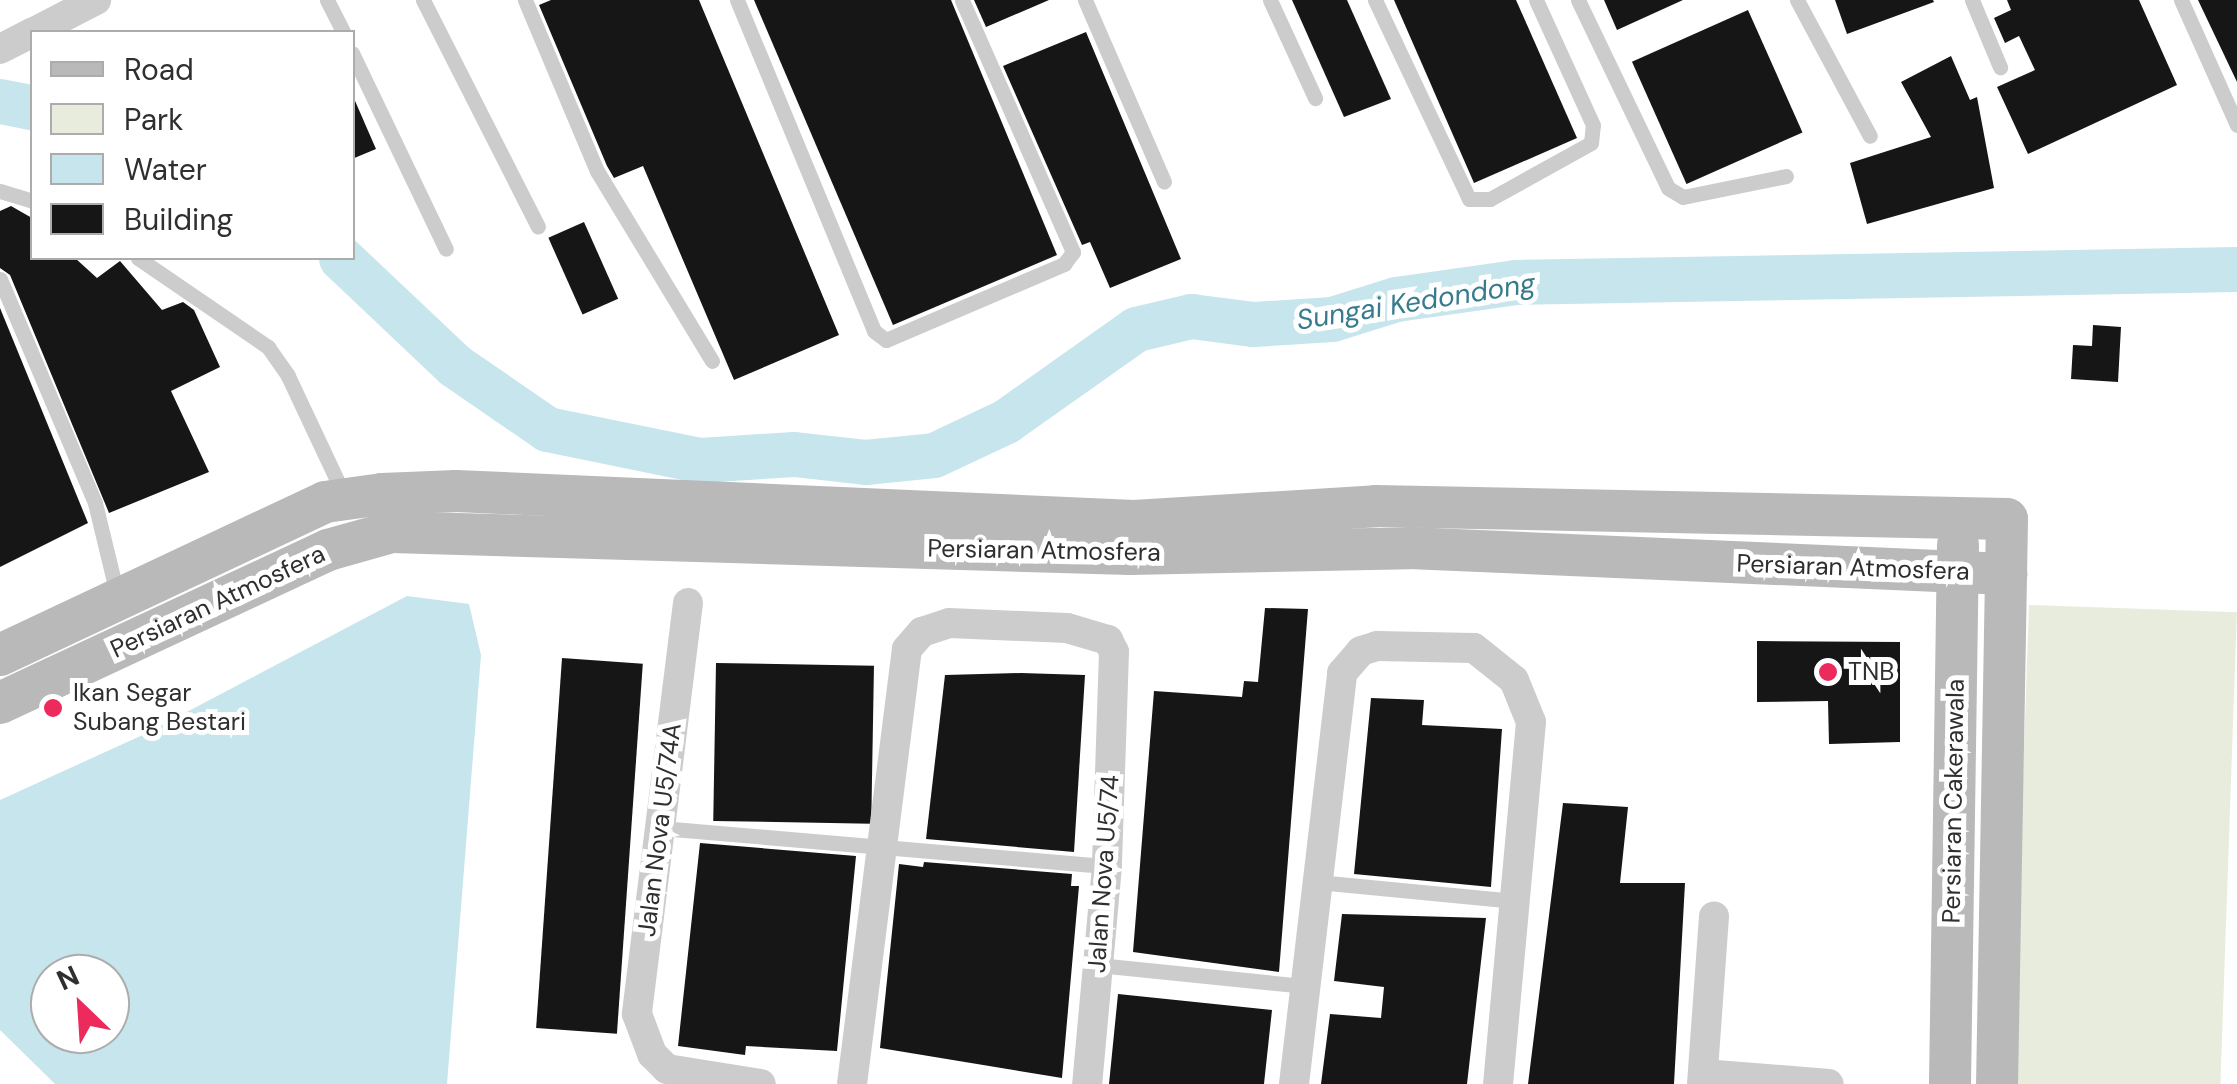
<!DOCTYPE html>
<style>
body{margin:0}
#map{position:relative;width:2237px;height:1084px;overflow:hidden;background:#fff;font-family:"DM Sans",sans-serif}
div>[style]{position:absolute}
.green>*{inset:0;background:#e8ecdc;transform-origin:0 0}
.water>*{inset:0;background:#c7e5ed}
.river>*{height:45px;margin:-22.5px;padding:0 22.5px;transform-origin:22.5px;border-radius:22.5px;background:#c7e5ed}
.building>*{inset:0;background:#161616;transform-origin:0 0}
.lane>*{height:15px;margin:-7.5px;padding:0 7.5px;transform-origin:7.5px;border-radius:7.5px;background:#ccc}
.street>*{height:30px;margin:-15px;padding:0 15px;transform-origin:15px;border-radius:15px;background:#ccc}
.secondary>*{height:42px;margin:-21px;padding:0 21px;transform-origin:21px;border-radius:21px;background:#b9b9b9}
.dots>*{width:28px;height:28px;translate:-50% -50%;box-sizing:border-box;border:5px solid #fff;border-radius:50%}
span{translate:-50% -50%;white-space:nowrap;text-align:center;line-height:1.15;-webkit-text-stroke:10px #fff;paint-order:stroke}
.street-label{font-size:25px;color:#2f2f2f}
.poi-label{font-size:25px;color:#2f2f2f}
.left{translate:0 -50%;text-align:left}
.water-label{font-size:28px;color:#377b8d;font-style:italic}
.legend{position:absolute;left:30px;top:30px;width:325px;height:230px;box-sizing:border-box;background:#fff;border:2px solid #acacac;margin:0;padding:12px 18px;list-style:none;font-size:30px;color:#2f2f2f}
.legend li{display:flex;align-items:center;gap:20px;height:50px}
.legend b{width:50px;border:2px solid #acacac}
.north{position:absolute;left:30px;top:954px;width:100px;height:100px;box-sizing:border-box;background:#fff;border:2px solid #acacac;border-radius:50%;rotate:335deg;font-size:28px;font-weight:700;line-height:40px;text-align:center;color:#2f2f2f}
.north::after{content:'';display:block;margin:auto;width:35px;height:45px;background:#ec2a5b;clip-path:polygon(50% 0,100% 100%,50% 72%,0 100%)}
</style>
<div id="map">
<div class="green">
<div style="left:2029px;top:605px;width:208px;height:479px;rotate:2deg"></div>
</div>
<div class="water">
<div style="clip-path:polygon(evenodd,407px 596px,469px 604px,481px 655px,447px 1084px,55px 1084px,0 1030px,0 800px,147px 733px,407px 596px,50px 974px,110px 974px,110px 1034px,50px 1034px,50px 974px)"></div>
</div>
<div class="river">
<div style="left:0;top:101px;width:33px;rotate:11deg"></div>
<div style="left:341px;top:258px;width:156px;rotate:43.4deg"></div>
<div style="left:454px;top:365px;width:113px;rotate:34.5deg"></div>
<div style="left:547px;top:429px;width:156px;rotate:11.5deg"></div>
<div style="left:700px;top:460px;width:94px;rotate:-3.7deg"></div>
<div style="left:794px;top:454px;width:71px;rotate:6.4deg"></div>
<div style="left:865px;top:462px;width:69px;rotate:-5.8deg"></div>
<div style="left:934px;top:455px;width:80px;rotate:-25.3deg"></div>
<div style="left:1006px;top:421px;width:159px;rotate:-35.3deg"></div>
<div style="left:1136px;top:329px;width:57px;rotate:-13.3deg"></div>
<div style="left:1191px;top:316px;width:63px;rotate:7.4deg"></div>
<div style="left:1253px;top:324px;width:79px;rotate:-3.6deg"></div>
<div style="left:1332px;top:319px;width:67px;rotate:-17.4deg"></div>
<div style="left:1396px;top:299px;width:121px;rotate:-8.1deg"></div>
<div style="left:1516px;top:282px;width:721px;rotate:-1.03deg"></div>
</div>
<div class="building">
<div style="clip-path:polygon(551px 0,699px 0,839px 335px,734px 380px,643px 166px,614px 178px,607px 166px,539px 5px)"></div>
<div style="clip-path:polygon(754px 0,951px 0,1057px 255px,893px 325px)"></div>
<div style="clip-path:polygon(974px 0,1049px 0,986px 27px)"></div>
<div style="clip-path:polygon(1292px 0,1347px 0,1391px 99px,1344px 117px)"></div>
<div style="clip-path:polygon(1394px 0,1516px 0,1577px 138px,1474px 183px)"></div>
<div style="clip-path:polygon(1604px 0,1683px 0,1617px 30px)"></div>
<div style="clip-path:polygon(1835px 0,1933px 0,1934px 2px,1847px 34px)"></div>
<div style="clip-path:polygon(2007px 0,2139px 0,2177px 85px,2028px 154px,1997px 87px,2035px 70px,2019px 36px,2005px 43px,1994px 18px,2011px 10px)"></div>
<div style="clip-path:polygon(2198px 0,2237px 0,2237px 82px)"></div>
<div style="left:1748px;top:10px;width:134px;height:127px;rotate:66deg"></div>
<div style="clip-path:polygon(1086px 32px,1181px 259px,1110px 288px,1090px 242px,1082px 245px,1003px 66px)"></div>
<div style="clip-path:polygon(1951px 56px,1970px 100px,1977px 97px,1994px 188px,1867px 224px,1850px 163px,1931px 137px,1901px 82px)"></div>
<div style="clip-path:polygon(352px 94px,376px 149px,352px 159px)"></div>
<div style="clip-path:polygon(11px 206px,32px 218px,32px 258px,75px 258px,97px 278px,120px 261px,162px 310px,183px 302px,194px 310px,220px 367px,171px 391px,209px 472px,109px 513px,10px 275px,0 268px,0 211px)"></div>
<div style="left:584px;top:222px;width:84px;height:39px;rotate:66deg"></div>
<div style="clip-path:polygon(0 308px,88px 523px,0 567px)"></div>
<div style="clip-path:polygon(2093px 325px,2121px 327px,2118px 382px,2071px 379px,2073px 345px,2092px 346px)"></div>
<div style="clip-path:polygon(1265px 608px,1308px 609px,1279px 972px,1133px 952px,1154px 691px,1242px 697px,1244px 681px,1258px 682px)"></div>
<div style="clip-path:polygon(1757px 641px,1900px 642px,1900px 742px,1829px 744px,1828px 701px,1757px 702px)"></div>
<div style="left:562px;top:658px;width:81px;height:371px;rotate:4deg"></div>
<div style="left:716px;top:663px;width:158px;height:158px;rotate:1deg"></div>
<div style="clip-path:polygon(1021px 673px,1085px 675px,1074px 852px,926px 839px,945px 675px)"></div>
<div style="clip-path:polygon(1371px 698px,1424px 700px,1422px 725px,1502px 729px,1491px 887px,1354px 874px)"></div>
<div style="clip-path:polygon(1563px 803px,1628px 807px,1620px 883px,1685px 883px,1674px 1084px,1528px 1084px)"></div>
<div style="clip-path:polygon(700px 843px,856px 856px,837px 1051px,746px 1046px,745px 1055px,678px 1046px)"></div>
<div style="clip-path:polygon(924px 862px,1072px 874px,1071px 886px,1079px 886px,1062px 1078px,880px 1048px,899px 864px,923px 867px)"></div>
<div style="clip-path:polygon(1342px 914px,1486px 918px,1467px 1084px,1321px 1084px,1330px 1014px,1381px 1018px,1384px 987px,1334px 981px)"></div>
<div style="clip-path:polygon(1118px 994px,1272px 1010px,1264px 1084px,1109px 1084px)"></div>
</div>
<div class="lane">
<div style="left:327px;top:0;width:36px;rotate:63deg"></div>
<div style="left:423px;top:0;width:254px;rotate:63.1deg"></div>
<div style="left:525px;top:0;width:186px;rotate:67.2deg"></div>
<div style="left:597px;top:171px;width:222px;rotate:58.8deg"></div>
<div style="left:737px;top:0;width:358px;rotate:67.5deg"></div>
<div style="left:874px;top:331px;width:15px;rotate:37deg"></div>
<div style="left:886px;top:340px;width:194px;rotate:-23.1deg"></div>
<div style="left:1064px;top:264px;width:15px;rotate:-53deg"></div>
<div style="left:1073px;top:252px;width:275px;rotate:-113.8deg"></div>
<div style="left:1085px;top:0;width:198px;rotate:66.5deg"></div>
<div style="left:1270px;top:0;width:108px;rotate:65.3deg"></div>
<div style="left:1375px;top:0;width:220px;rotate:64.7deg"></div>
<div style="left:1469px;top:199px;width:21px"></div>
<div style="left:1490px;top:199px;width:115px;rotate:-29deg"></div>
<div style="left:1591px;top:143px;width:18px;rotate:-84deg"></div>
<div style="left:1593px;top:125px;width:137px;rotate:-114.5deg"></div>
<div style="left:1578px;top:0;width:208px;rotate:64.4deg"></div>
<div style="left:1668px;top:188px;width:17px;rotate:31deg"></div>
<div style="left:1683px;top:197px;width:105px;rotate:-11.5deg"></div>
<div style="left:1797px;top:0;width:154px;rotate:61.8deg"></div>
<div style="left:1972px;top:0;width:73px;rotate:67.3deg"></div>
<div style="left:2181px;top:0;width:137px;rotate:65.9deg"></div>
<div style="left:352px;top:53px;width:217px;rotate:64.4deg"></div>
<div style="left:0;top:191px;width:34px;rotate:17deg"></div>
<div style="left:138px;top:258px;width:158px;rotate:34.4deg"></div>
<div style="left:268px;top:347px;width:35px;rotate:55deg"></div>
<div style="left:288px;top:376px;width:132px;rotate:64.8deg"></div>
<div style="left:0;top:279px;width:243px;rotate:67deg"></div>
<div style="left:95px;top:503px;width:94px;rotate:76.4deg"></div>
<div style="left:661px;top:828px;width:448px;rotate:4.9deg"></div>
<div style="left:1318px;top:882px;width:198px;rotate:5.5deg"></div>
<div style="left:1098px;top:965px;width:209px;rotate:5.8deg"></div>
</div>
<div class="street">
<div style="left:34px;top:32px;width:70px;rotate:-27.3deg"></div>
<div style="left:0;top:49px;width:36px;rotate:-27deg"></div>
<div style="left:688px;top:603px;width:414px;rotate:97.1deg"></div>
<div style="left:637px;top:1014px;width:43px;rotate:69.4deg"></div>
<div style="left:652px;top:1054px;width:21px;rotate:45deg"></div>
<div style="left:667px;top:1069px;width:95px;rotate:9.1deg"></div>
<div style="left:1703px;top:1074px;width:126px;rotate:4.5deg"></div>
<div style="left:852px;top:1084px;width:438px;rotate:-82.8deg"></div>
<div style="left:907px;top:649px;width:23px;rotate:-49deg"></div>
<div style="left:922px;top:632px;width:28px;rotate:-18deg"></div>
<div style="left:949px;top:623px;width:118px;rotate:2.4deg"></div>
<div style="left:1067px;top:628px;width:43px;rotate:16.3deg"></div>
<div style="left:1108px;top:640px;width:13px;rotate:63deg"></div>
<div style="left:1114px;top:652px;width:214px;rotate:91.9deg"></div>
<div style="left:1107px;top:866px;width:219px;rotate:95.2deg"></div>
<div style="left:1294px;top:1084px;width:414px;rotate:-83.3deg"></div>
<div style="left:1342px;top:673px;width:29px;rotate:-49deg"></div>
<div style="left:1361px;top:651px;width:17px;rotate:-17deg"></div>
<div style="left:1377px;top:646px;width:97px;rotate:1.2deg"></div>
<div style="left:1474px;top:648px;width:51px;rotate:38.7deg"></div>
<div style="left:1514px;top:680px;width:45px;rotate:68deg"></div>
<div style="left:1531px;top:722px;width:364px;rotate:95.2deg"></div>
<div style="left:1702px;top:1084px;width:168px;rotate:-85.9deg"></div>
</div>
<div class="secondary">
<div style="left:0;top:655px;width:359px;rotate:-25.2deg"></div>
<div style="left:325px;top:502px;width:58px;rotate:-8deg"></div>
<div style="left:382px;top:494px;width:74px;rotate:-2.3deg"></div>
<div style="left:456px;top:491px;width:679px;rotate:2.53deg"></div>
<div style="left:1134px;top:521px;width:242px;rotate:-3.5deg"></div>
<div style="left:1376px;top:506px;width:631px;rotate:1.18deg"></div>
<div style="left:2007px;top:519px;width:565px;rotate:91.01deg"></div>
<div style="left:0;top:703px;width:362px;rotate:-25deg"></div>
<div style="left:328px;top:550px;width:66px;rotate:-15.7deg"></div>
<div style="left:392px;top:532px;width:738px;rotate:1.71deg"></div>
<div style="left:1130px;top:554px;width:279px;rotate:-1.2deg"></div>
<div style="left:1409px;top:548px;width:598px;rotate:2.49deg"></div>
<div style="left:1950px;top:1084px;width:539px;rotate:-89.15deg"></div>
</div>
<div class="dots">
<div style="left:1828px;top:672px;background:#ec2a5b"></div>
<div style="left:53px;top:708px;background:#ec2a5b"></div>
</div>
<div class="street-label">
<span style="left:1044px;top:551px;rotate:1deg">Persiaran Atmosfera</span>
<span style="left:1853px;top:568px;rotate:2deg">Persiaran Atmosfera</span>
<span style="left:218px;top:602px;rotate:-25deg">Persiaran Atmosfera</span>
<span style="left:1954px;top:801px;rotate:-89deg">Persiaran Cakerawala</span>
<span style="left:660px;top:830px;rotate:-83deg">Jalan Nova U5/74A</span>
<span style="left:1104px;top:874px;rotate:-86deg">Jalan Nova U5/74</span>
</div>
<div class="poi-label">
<span class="left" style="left:1848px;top:672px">TNB</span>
<span class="left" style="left:73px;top:708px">Ikan Segar<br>Subang Bestari</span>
</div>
<div class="water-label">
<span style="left:1416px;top:302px;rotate:-9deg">Sungai Kedondong</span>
</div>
<ul class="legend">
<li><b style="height:12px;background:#b9b9b9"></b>Road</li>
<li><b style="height:28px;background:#e8ecdc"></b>Park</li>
<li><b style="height:28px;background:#c7e5ed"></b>Water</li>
<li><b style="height:28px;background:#161616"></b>Building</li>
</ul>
<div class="north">N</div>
</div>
